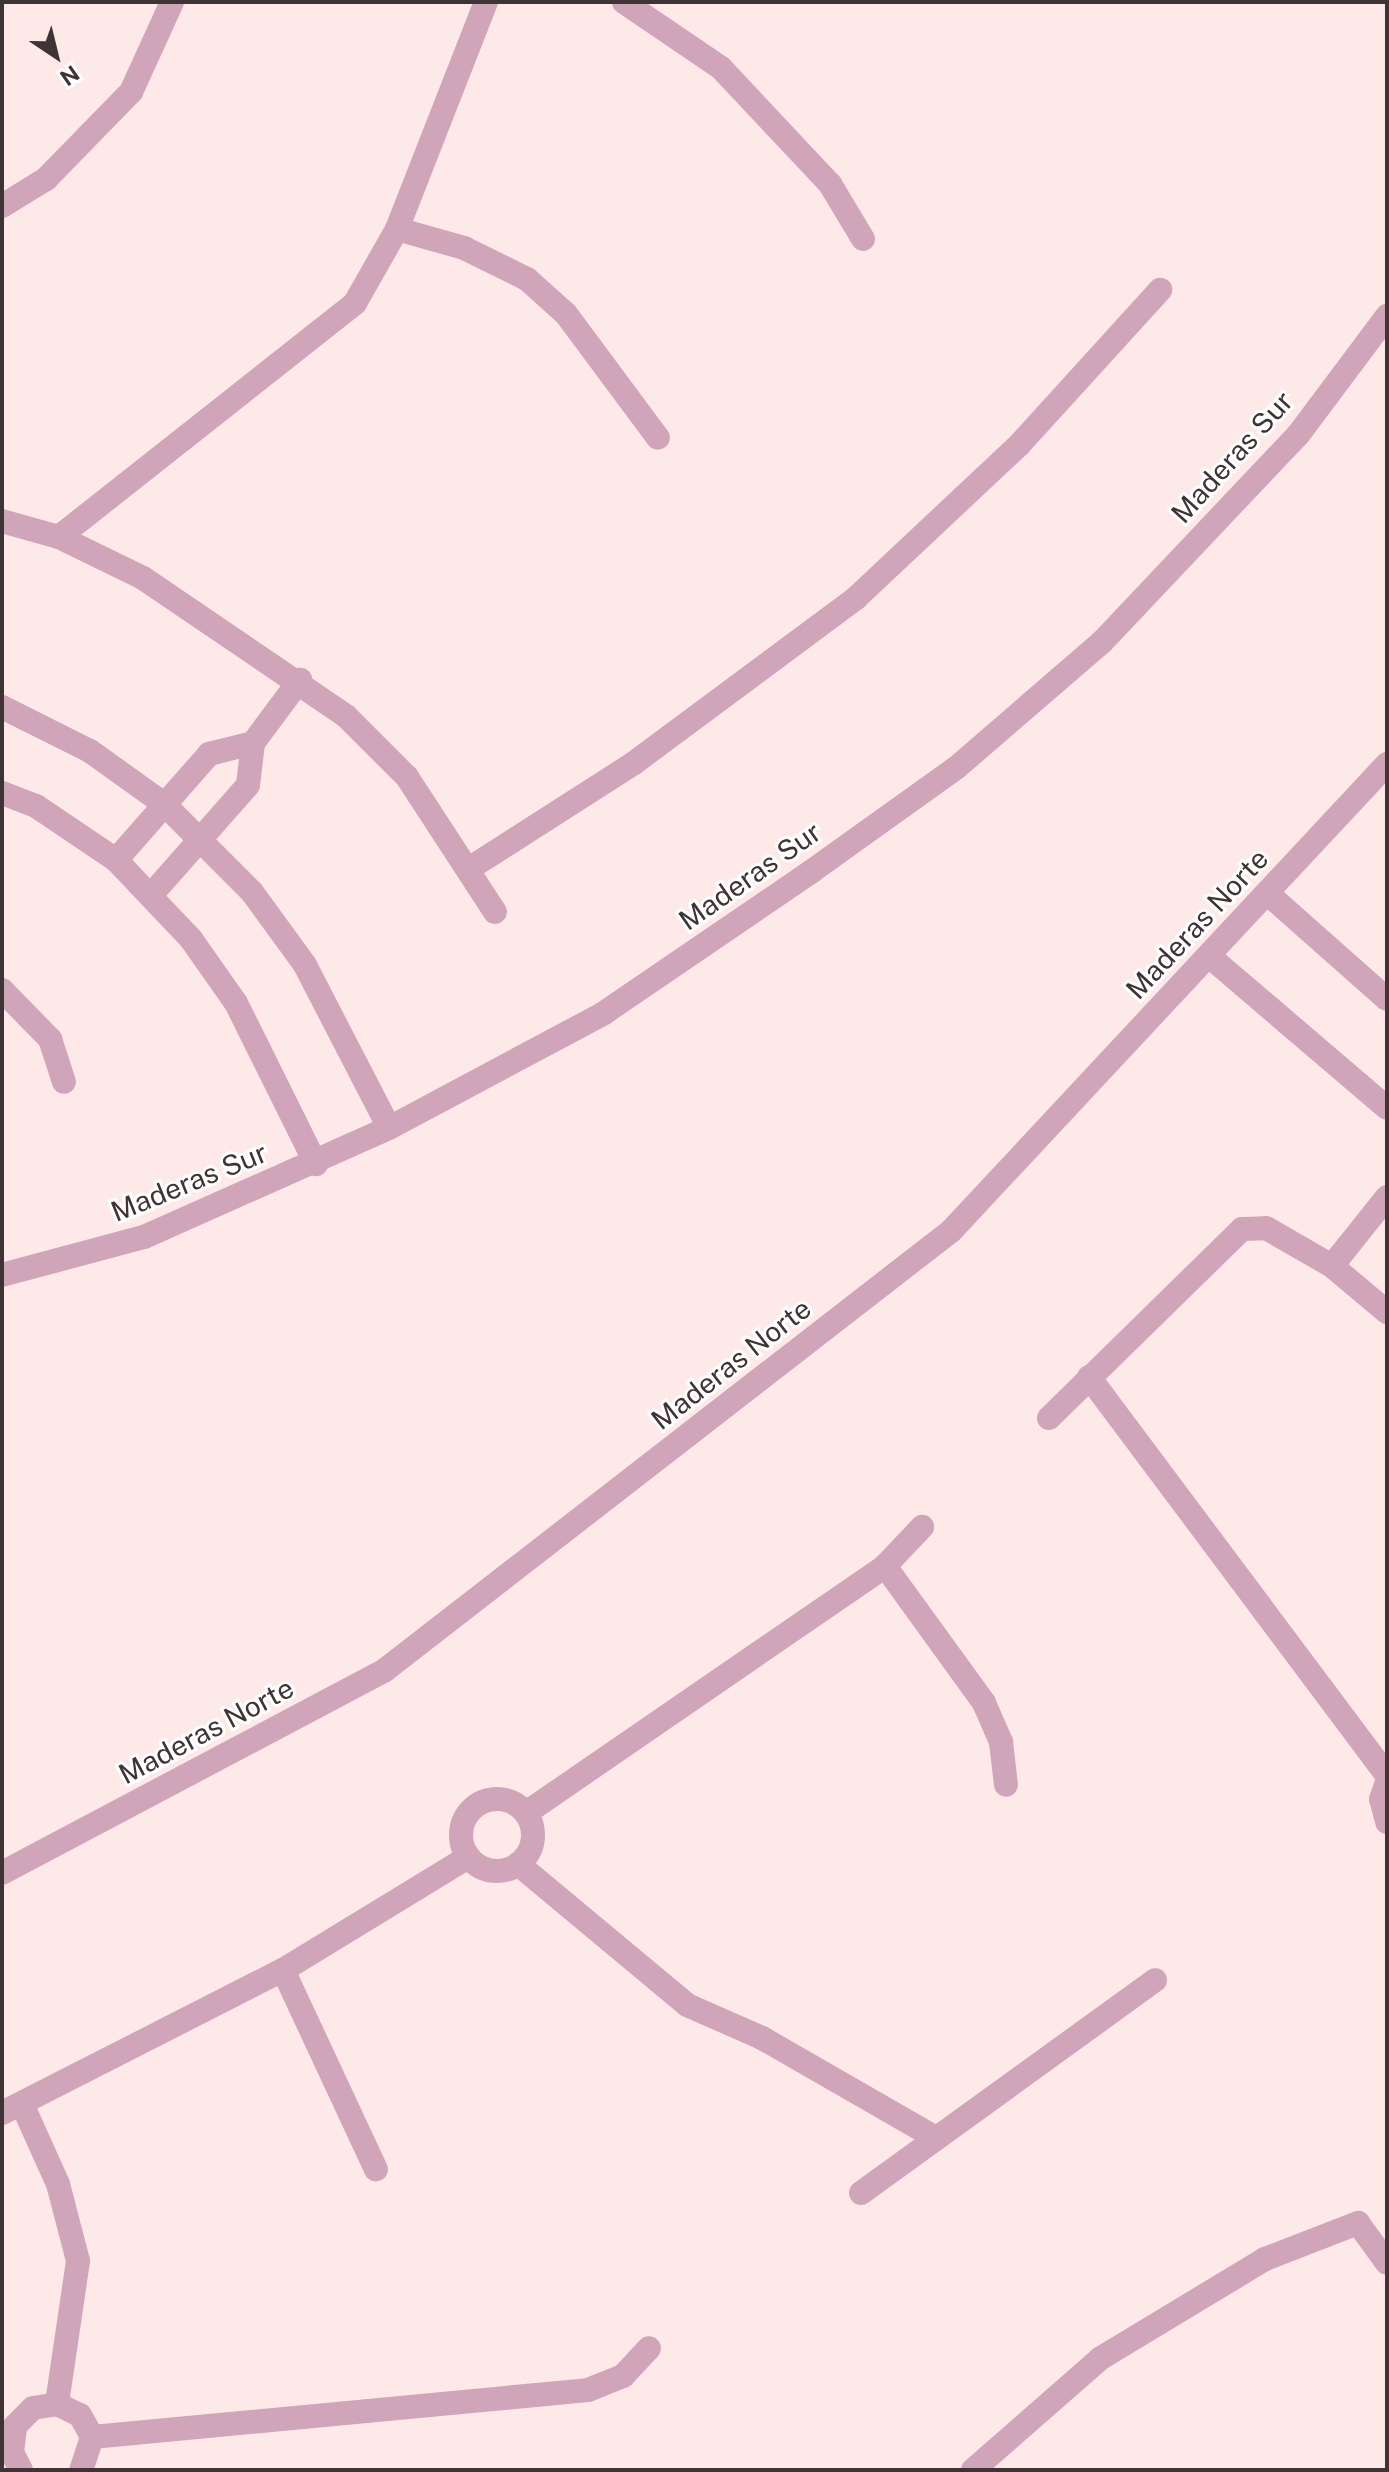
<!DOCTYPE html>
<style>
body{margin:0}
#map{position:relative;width:1389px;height:2472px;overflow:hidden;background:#fee9e9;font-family:"Public Sans",sans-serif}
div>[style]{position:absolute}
.minor>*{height:24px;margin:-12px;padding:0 12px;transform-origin:12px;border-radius:12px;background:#d0a5ba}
.minor>.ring{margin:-12px;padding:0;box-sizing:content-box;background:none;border:24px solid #d0a5ba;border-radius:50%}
span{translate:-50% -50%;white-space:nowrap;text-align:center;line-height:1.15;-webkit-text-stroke:6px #fff;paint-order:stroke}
.street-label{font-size:28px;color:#3f3435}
.frame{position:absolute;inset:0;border:4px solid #3f3435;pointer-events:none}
.north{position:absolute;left:16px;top:16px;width:80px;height:80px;-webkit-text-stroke:6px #fff;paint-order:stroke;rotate:145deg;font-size:22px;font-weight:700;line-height:32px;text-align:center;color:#3f3435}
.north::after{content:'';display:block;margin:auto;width:28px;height:36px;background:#3f3435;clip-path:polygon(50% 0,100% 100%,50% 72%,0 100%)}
</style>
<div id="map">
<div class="minor">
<div style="left:624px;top:2px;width:117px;rotate:34.2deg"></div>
<div style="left:721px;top:68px;width:159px;rotate:46.8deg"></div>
<div style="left:830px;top:184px;width:64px;rotate:59deg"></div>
<div style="left:2px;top:206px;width:52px;rotate:-31.5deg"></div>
<div style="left:46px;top:179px;width:122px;rotate:-45.7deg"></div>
<div style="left:131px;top:92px;width:99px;rotate:-65.5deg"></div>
<div style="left:397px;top:229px;width:70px;rotate:15.8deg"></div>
<div style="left:464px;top:248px;width:70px;rotate:26.2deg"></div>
<div style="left:527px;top:279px;width:52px;rotate:41.9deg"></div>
<div style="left:566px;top:314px;width:154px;rotate:53.4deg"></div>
<div style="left:2px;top:521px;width:59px;rotate:15.7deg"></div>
<div style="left:59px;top:537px;width:93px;rotate:26deg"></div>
<div style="left:143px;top:578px;width:245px;rotate:34.2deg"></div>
<div style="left:346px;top:716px;width:86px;rotate:45deg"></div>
<div style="left:407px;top:777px;width:161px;rotate:56.9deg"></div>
<div style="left:59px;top:537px;width:377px;rotate:-38.3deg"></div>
<div style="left:355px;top:303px;width:85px;rotate:-60.4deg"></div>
<div style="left:397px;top:229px;width:244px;rotate:-68.6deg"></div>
<div style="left:2px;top:707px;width:98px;rotate:26.6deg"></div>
<div style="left:90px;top:751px;width:91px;rotate:35.6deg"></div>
<div style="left:164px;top:804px;width:124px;rotate:45deg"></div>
<div style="left:252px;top:892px;width:90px;rotate:54deg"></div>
<div style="left:305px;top:965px;width:183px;rotate:62.7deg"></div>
<div style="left:2px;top:793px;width:36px;rotate:21deg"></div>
<div style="left:36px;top:806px;width:97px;rotate:34deg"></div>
<div style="left:116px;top:860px;width:109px;rotate:46.5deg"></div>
<div style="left:191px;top:939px;width:78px;rotate:54.9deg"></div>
<div style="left:236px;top:1003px;width:180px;rotate:63.6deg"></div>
<div style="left:116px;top:860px;width:141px;rotate:-48.7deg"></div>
<div style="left:209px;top:754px;width:45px;rotate:-14deg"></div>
<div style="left:470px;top:868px;width:195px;rotate:-32.6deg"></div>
<div style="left:634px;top:763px;width:277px;rotate:-36.6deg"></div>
<div style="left:856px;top:598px;width:224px;rotate:-43.2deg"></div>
<div style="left:1019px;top:445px;width:210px;rotate:-47.7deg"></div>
<div style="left:1267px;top:893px;width:160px;rotate:41.5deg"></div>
<div style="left:152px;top:894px;width:145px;rotate:-48.6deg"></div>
<div style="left:248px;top:785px;width:42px;rotate:-83.2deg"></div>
<div style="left:253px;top:743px;width:79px;rotate:-53.3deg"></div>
<div style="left:1209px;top:956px;width:234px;rotate:40.5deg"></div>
<div style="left:2px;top:990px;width:69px;rotate:45.6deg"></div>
<div style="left:50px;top:1039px;width:45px;rotate:72deg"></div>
<div style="left:1387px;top:1197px;width:88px;rotate:128.6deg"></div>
<div style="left:1332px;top:1266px;width:72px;rotate:39.9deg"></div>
<div style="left:2px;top:1275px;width:147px;rotate:-15deg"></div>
<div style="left:144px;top:1237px;width:268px;rotate:-24deg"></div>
<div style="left:389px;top:1128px;width:244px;rotate:-28.1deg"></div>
<div style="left:604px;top:1013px;width:252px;rotate:-34.3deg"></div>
<div style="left:812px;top:871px;width:177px;rotate:-35.6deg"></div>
<div style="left:956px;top:768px;width:193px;rotate:-40.8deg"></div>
<div style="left:1102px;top:642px;width:285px;rotate:-46.6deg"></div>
<div style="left:1298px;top:435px;width:149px;rotate:-53.2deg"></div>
<div style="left:1089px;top:1377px;width:497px;rotate:53.2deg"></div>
<div style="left:1049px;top:1418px;width:270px;rotate:-44.4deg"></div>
<div style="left:1242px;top:1229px;width:24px;rotate:-2deg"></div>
<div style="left:1266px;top:1228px;width:76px;rotate:29.9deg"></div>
<div style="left:885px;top:1566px;width:169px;rotate:54.1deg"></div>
<div style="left:984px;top:1703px;width:43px;rotate:66.4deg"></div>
<div style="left:1001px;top:1742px;width:43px;rotate:83.4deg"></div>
<div style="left:1387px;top:1782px;width:18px;rotate:109deg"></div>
<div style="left:1381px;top:1799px;width:24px;rotate:75deg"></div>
<div class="ring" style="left:461px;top:1799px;width:48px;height:48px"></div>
<div style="left:526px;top:1813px;width:436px;rotate:-34.5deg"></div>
<div style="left:885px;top:1566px;width:54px;rotate:-46.5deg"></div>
<div style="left:518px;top:1864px;width:220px;rotate:39.8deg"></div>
<div style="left:687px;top:2005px;width:82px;rotate:23.7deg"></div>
<div style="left:762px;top:2038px;width:201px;rotate:29.9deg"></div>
<div style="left:2px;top:1873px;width:433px;rotate:-27.9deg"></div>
<div style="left:385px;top:1670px;width:716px;rotate:-37.8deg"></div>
<div style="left:951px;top:1231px;width:639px;rotate:-46.97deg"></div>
<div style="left:283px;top:1970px;width:220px;rotate:65deg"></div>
<div style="left:22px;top:2104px;width:88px;rotate:65.8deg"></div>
<div style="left:58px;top:2184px;width:80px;rotate:75.4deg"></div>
<div style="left:78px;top:2261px;width:145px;rotate:98.4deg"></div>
<div style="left:2px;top:2113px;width:315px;rotate:-27deg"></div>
<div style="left:283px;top:1970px;width:217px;rotate:-31.4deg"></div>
<div style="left:861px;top:2193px;width:363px;rotate:-35.9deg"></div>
<div style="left:92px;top:2437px;width:498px;rotate:-5.4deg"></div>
<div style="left:588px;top:2390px;width:38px;rotate:-22deg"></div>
<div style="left:623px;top:2376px;width:38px;rotate:-47deg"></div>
<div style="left:21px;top:2470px;width:20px;rotate:-117deg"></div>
<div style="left:12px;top:2452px;width:26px;rotate:-83deg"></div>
<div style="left:15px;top:2426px;width:25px;rotate:-45deg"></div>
<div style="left:33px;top:2408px;width:24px;rotate:-9deg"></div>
<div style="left:57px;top:2404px;width:25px;rotate:26deg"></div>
<div style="left:80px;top:2415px;width:25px;rotate:61deg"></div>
<div style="left:92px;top:2437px;width:35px;rotate:108deg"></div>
<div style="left:973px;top:2470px;width:170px;rotate:-41.2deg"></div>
<div style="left:1101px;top:2358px;width:192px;rotate:-31.1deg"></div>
<div style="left:1265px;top:2259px;width:100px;rotate:-21.2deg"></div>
<div style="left:1358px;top:2223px;width:49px;rotate:54.1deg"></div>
</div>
<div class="street-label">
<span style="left:1232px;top:457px;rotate:-48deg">Maderas Sur</span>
<span style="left:750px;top:876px;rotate:-35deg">Maderas Sur</span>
<span style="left:1197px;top:924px;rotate:-47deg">Maderas Norte</span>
<span style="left:189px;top:1182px;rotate:-22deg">Maderas Sur</span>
<span style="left:731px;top:1364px;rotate:-38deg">Maderas Norte</span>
<span style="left:206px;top:1731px;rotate:-28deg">Maderas Norte</span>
</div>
<div class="frame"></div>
<div class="north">N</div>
</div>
